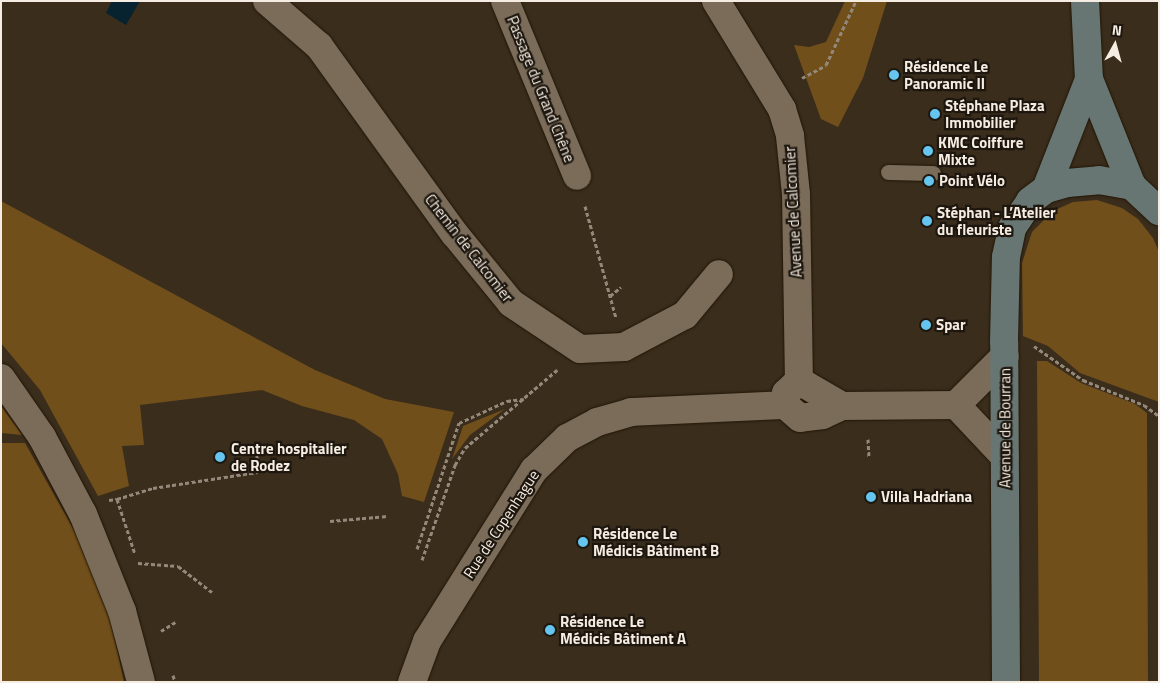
<!DOCTYPE html>
<meta charset="utf-8">
<style>
body{margin:0}
#map{position:relative;width:1160px;height:683px;overflow:hidden;background:#3a2d1c;font-family:"Titillium Web",sans-serif}
div>[style]{position:absolute}
.green>*{inset:0;background:#714f1b}
.water>*{inset:0;background:#06232f}
.path>*{height:3px;margin-top:-1.5px;transform-origin:0;background:repeating-linear-gradient(90deg,#93887a 0 4px,transparent 0 6.5px)}
.roads{filter:drop-shadow(0 0 1px #211505) drop-shadow(0 0 1px #211505)}
.service>*{height:15px;margin:-7.5px;padding:0 7.5px;transform-origin:7.5px;border-radius:7.5px;background:#7a6c59}
.minor>*{height:28px;margin:-14px;padding:0 14px;transform-origin:14px;border-radius:14px;background:#7a6c59}
.secondary>*{height:28px;margin:-14px;padding:0 14px;transform-origin:14px;border-radius:14px;background:#687673}
.dots>*{width:14px;height:14px;translate:-50% -50%;box-sizing:border-box;border:2px solid #1d170f;border-radius:50%}
span{translate:-50% -50%;white-space:nowrap;text-align:center;line-height:1.15;-webkit-text-stroke:4.5px #1d170f;paint-order:stroke}
.poi-label{font-size:15px;color:#f6ede2;font-weight:700}
.left{translate:0 -50%;text-align:left}
.street-label{font-size:15px;color:#f6ede2}
.frame{position:absolute;inset:0;border:2px solid #f6ede2;pointer-events:none}
.north{position:absolute;left:1090px;top:20px;width:50px;height:50px;-webkit-text-stroke:4px #1d170f;paint-order:stroke;rotate:7deg;font-size:14px;font-weight:700;line-height:20px;text-align:center;color:#f6ede2}
.north::after{content:'';display:block;margin:auto;width:18px;height:22px;background:#f6ede2;clip-path:polygon(50% 0,100% 100%,50% 72%,0 100%)}
</style>
<div id="map">
<div class="green">
<div style="clip-path:polygon(845px 1px,887px 1px,863px 78px,838px 127px,821px 119px,794px 45px,809px 47px,826px 42px)"></div>
<div style="clip-path:polygon(1097px 200px,1122px 208px,1138px 219px,1153px 238px,1159px 252px,1159px 402px,1080px 373px,1048px 346px,1023px 336px,1022px 263px,1032px 232px,1053px 211px,1073px 202px)"></div>
<div style="clip-path:polygon(1px 201px,315px 370px,385px 399px,454px 412px,424px 502px,402px 496px,398px 474px,382px 439px,354px 420px,302px 406px,262px 390px,140px 405px,144px 445px,122px 446px,129px 486px,98px 496px,40px 390px,1px 343px)"></div>
<div style="clip-path:polygon(1037px 361px,1047px 361px,1081px 383px,1135px 404px,1147px 413px,1148px 682px,1039px 682px)"></div>
<div style="clip-path:polygon(1px 406px,22px 435px,1px 433px)"></div>
<div style="clip-path:polygon(505px 409px,470px 435px,452px 459px,463px 426px)"></div>
<div style="clip-path:polygon(1px 443px,25px 443px,84px 548px,110px 618px,124px 682px,1px 682px)"></div>
</div>
<div class="water">
<div style="clip-path:polygon(112px 1px,140px 1px,126px 25px,106px 13px)"></div>
</div>
<div class="path">
<div style="left:928px;top:64px;width:8px;rotate:140deg"></div>
<div style="left:922px;top:69px;width:19px;rotate:3deg"></div>
<div style="left:802px;top:78px;width:27px;rotate:-28deg"></div>
<div style="left:826px;top:65px;width:71px;rotate:-64.9deg"></div>
<div style="left:585px;top:206px;width:116px;rotate:74.5deg"></div>
<div style="left:610px;top:296px;width:14px;rotate:-39deg"></div>
<div style="left:1034px;top:346px;width:60px;rotate:34.8deg"></div>
<div style="left:1083px;top:380px;width:66px;rotate:22.3deg"></div>
<div style="left:1144px;top:405px;width:19px;rotate:36deg"></div>
<div style="left:868px;top:439px;width:18px;rotate:87deg"></div>
<div style="left:117px;top:499px;width:38px;rotate:-17deg"></div>
<div style="left:153px;top:488px;width:106px;rotate:-8.7deg"></div>
<div style="left:258px;top:472px;width:28px;rotate:-94deg"></div>
<div style="left:109px;top:500px;width:8px;rotate:-7deg"></div>
<div style="left:117px;top:499px;width:58px;rotate:71.9deg"></div>
<div style="left:330px;top:521px;width:58px;rotate:-4.9deg"></div>
<div style="left:417px;top:549px;width:133px;rotate:-71.6deg"></div>
<div style="left:459px;top:423px;width:53px;rotate:-24.6deg"></div>
<div style="left:507px;top:401px;width:17px;rotate:-7deg"></div>
<div style="left:422px;top:560px;width:101px;rotate:-70.8deg"></div>
<div style="left:455px;top:465px;width:20px;rotate:-60deg"></div>
<div style="left:465px;top:448px;width:121px;rotate:-40.3deg"></div>
<div style="left:138px;top:563px;width:40px;rotate:4.3deg"></div>
<div style="left:178px;top:566px;width:44px;rotate:37.6deg"></div>
<div style="left:161px;top:631px;width:19px;rotate:-32deg"></div>
<div style="left:173px;top:675px;width:7px;rotate:74deg"></div>
</div>
<div class="roads">
<div class="service">
<div style="left:888px;top:172px;width:45px;rotate:1.3deg"></div>
</div>
<div class="minor">
<div style="left:267px;top:1px;width:69px;rotate:40.9deg"></div>
<div style="left:319px;top:46px;width:231px;rotate:54.2deg"></div>
<div style="left:454px;top:233px;width:90px;rotate:50.8deg"></div>
<div style="left:511px;top:303px;width:83px;rotate:33.7deg"></div>
<div style="left:580px;top:349px;width:44px;rotate:-2.6deg"></div>
<div style="left:624px;top:347px;width:69px;rotate:-27.7deg"></div>
<div style="left:685px;top:315px;width:53px;rotate:-50.3deg"></div>
<div style="left:505px;top:1px;width:189px;rotate:67.6deg"></div>
<div style="left:716px;top:1px;width:127px;rotate:58.6deg"></div>
<div style="left:782px;top:109px;width:28px;rotate:73deg"></div>
<div style="left:790px;top:136px;width:58px;rotate:84.1deg"></div>
<div style="left:796px;top:194px;width:187px;rotate:89.1deg"></div>
<div style="left:1px;top:378px;width:72px;rotate:55.2deg"></div>
<div style="left:42px;top:437px;width:87px;rotate:62deg"></div>
<div style="left:83px;top:514px;width:105px;rotate:68.1deg"></div>
<div style="left:122px;top:611px;width:73px;rotate:75deg"></div>
<div style="left:799px;top:381px;width:8px;rotate:30deg"></div>
<div style="left:806px;top:385px;width:42px;rotate:30.3deg"></div>
<div style="left:842px;top:406px;width:21px;rotate:155deg"></div>
<div style="left:823px;top:415px;width:23px;rotate:173deg"></div>
<div style="left:800px;top:418px;width:20px;rotate:-139deg"></div>
<div style="left:785px;top:405px;width:12px;rotate:-85deg"></div>
<div style="left:786px;top:393px;width:18px;rotate:-43deg"></div>
<div style="left:956px;top:405px;width:71px;rotate:46.7deg"></div>
<div style="left:842px;top:406px;width:114px;rotate:-0.5deg"></div>
<div style="left:956px;top:405px;width:69px;rotate:-45deg"></div>
<div style="left:412px;top:682px;width:44px;rotate:-69.9deg"></div>
<div style="left:427px;top:641px;width:202px;rotate:-58deg"></div>
<div style="left:534px;top:470px;width:46px;rotate:-44.1deg"></div>
<div style="left:567px;top:438px;width:34px;rotate:-28deg"></div>
<div style="left:597px;top:422px;width:35px;rotate:-16deg"></div>
<div style="left:631px;top:412px;width:154px;rotate:-2.6deg"></div>
</div>
<div class="secondary">
<div style="left:1085px;top:1px;width:78px;rotate:87.1deg"></div>
<div style="left:1089px;top:79px;width:115px;rotate:68.1deg"></div>
<div style="left:1046px;top:189px;width:118px;rotate:-68.6deg"></div>
<div style="left:1006px;top:682px;width:340px;rotate:-90.3deg"></div>
<div style="left:1004px;top:342px;width:85px;rotate:-88.7deg"></div>
<div style="left:1006px;top:257px;width:30px;rotate:-78deg"></div>
<div style="left:1012px;top:228px;width:32px;rotate:-56deg"></div>
<div style="left:1030px;top:201px;width:20px;rotate:-37deg"></div>
<div style="left:1046px;top:189px;width:22px;rotate:-16deg"></div>
<div style="left:1067px;top:183px;width:32px;rotate:-5deg"></div>
<div style="left:1099px;top:180px;width:34px;rotate:10deg"></div>
<div style="left:1132px;top:186px;width:37px;rotate:43deg"></div>
</div>
</div>
<div class="dots">
<div style="left:894px;top:75px;background:#65c5ee"></div>
<div style="left:935px;top:114px;background:#65c5ee"></div>
<div style="left:928px;top:151px;background:#65c5ee"></div>
<div style="left:929px;top:181px;background:#65c5ee"></div>
<div style="left:927px;top:221px;background:#65c5ee"></div>
<div style="left:926px;top:325px;background:#65c5ee"></div>
<div style="left:220px;top:457px;background:#65c5ee"></div>
<div style="left:871px;top:497px;background:#65c5ee"></div>
<div style="left:583px;top:542px;background:#65c5ee"></div>
<div style="left:550px;top:630px;background:#65c5ee"></div>
</div>
<div class="poi-label">
<span class="left" style="left:904px;top:75px">Résidence Le<br>Panoramic II</span>
<span class="left" style="left:945px;top:114px">Stéphane Plaza<br>Immobilier</span>
<span class="left" style="left:938px;top:151px">KMC Coiffure<br>Mixte</span>
<span class="left" style="left:939px;top:181px">Point Vélo</span>
<span class="left" style="left:937px;top:221px">Stéphan - L’Atelier<br>du fleuriste</span>
<span class="left" style="left:936px;top:325px">Spar</span>
<span class="left" style="left:231px;top:457px">Centre hospitalier<br>de Rodez</span>
<span class="left" style="left:881px;top:497px">Villa Hadriana</span>
<span class="left" style="left:593px;top:542px">Résidence Le<br>Médicis Bâtiment B</span>
<span class="left" style="left:560px;top:630px">Résidence Le<br>Médicis Bâtiment A</span>
</div>
<div class="street-label">
<span style="left:541px;top:89px;rotate:68deg">Passage du Grand Chêne</span>
<span style="left:793px;top:212px;rotate:-93deg">Avenue de Calcomier</span>
<span style="left:469px;top:248px;rotate:52deg">Chemin de Calcomier</span>
<span style="left:1005px;top:428px;rotate:-90deg">Avenue de Bourran</span>
<span style="left:501px;top:524px;rotate:-57deg">Rue de Copenhague</span>
</div>
<div class="frame"></div>
<div class="north">N</div>
</div>
